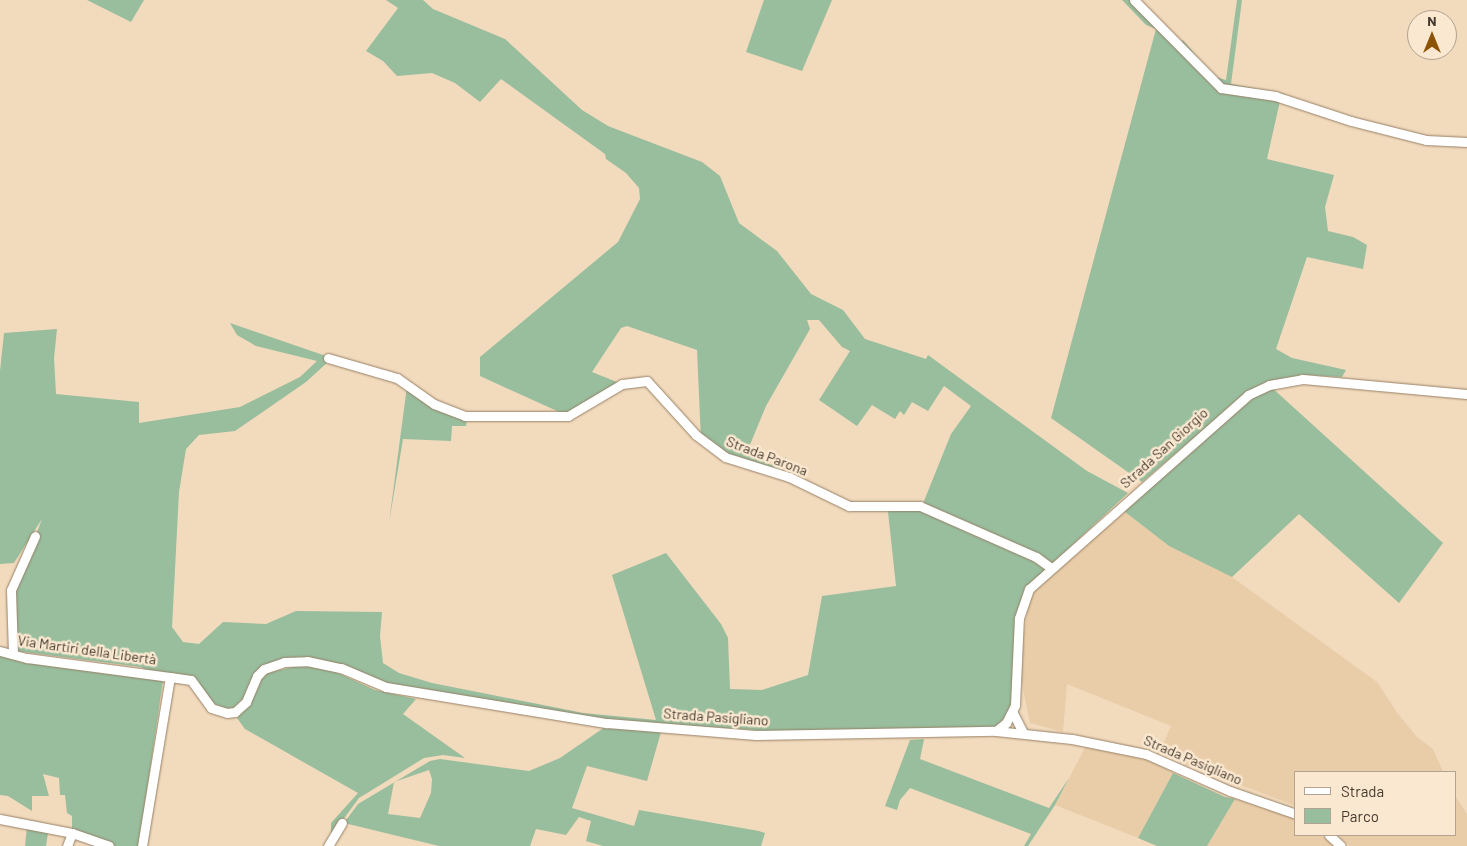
<!DOCTYPE html>
<meta charset="utf-8">
<style>
body{margin:0}
#map{position:relative;width:1467px;height:846px;overflow:hidden;background:#f2dabd;font-family:Barlow,sans-serif}
div>[style]{position:absolute}
.built>*{inset:0;background:#e9cda9}
.green>*{inset:0;background:#98be9e}
.roads{filter:drop-shadow(0 0 1px #978166) drop-shadow(0 0 1px #978166)}
.minor>*{height:9px;margin:-4.5px;padding:0 4.5px;transform-origin:4.5px;border-radius:4.5px;background:#fff}
span{translate:-50% -50%;white-space:nowrap;text-align:center;line-height:1.15;-webkit-text-stroke:5px #fbe8d0;paint-order:stroke}
.street-label{font-size:14px;color:#443a2f}
.legend{position:absolute;left:1294px;top:771px;width:162px;height:65px;box-sizing:border-box;background:#fbe8d0;border:1px solid #b2a290;margin:0;padding:6px 9px;list-style:none;font-size:15px;color:#443a2f}
.legend li{display:flex;align-items:center;gap:10px;height:25px}
.legend b{width:25px;border:1px solid #b2a290}
.north{position:absolute;left:1407px;top:10px;width:50px;height:50px;box-sizing:border-box;background:#fbe8d0;border:1px solid #b2a290;border-radius:50%;rotate:0deg;font-size:14px;font-weight:700;line-height:20px;text-align:center;color:#443a2f}
.north::after{content:'';display:block;margin:auto;width:18px;height:22px;background:#8b5505;clip-path:polygon(50% 0,100% 100%,50% 72%,0 100%)}
</style>
<div id="map">
<div class="built">
<div style="clip-path:polygon(1120px 508px,1169px 546px,1218px 567px,1377px 682px,1398px 714px,1417px 737px,1433px 749px,1443px 772px,1296px 772px,1296px 806px,1159px 754px,1171px 726px,1067px 684px,1063px 732px,1030px 723px,1022px 684px,1022px 646px,1028px 608px,1033px 592px)"></div>
<div style="clip-path:polygon(1087px 744px,1146px 758px,1173px 773px,1138px 838px,1055px 805px)"></div>
<div style="clip-path:polygon(1456px 797px,1467px 814px,1467px 846px,1350px 846px,1338px 835px,1456px 835px)"></div>
<div style="clip-path:polygon(1235px 799px,1296px 819px,1296px 835px,1322px 835px,1334px 846px,1207px 846px)"></div>
</div>
<div class="green">
<div style="clip-path:polygon(87px 0,144px 0,131px 22px)"></div>
<div style="clip-path:polygon(386px 0,423px 0,433px 9px,505px 39px,582px 110px,608px 126px,702px 162px,720px 176px,739px 223px,777px 251px,811px 294px,843px 310px,865px 339px,926px 359px,928px 355px,1087px 471px,1128px 493px,1024px 590px,1015px 626px,1012px 707px,1004px 721px,993px 730px,795px 733px,608px 720px,387px 684px,311px 659px,264px 666px,251px 680px,243px 699px,233px 708px,221px 709px,206px 696px,197px 680px,187px 677px,147px 671px,141px 667px,16px 651px,11px 601px,42px 519px,14px 563px,0 564px,0 371px,4px 333px,57px 329px,54px 358px,56px 394px,139px 402px,139px 423px,240px 407px,300px 377px,317px 361px,256px 346px,237px 335px,230px 323px,326px 356px,329px 361px,306px 382px,235px 431px,199px 435px,186px 449px,179px 492px,172px 627px,183px 642px,199px 644px,223px 622px,266px 624px,296px 611px,382px 612px,380px 636px,383px 663px,399px 673px,432px 683px,583px 713px,656px 720px,612px 575px,666px 553px,721px 624px,728px 638px,730px 689px,762px 690px,808px 675px,822px 596px,896px 586px,888px 512px,891px 507px,924px 511px,924px 501px,951px 434px,971px 406px,944px 386px,928px 411px,912px 402px,904px 415px,900px 411px,895px 419px,872px 405px,857px 426px,819px 400px,850px 351px,842px 347px,819px 320px,807px 320px,810px 329px,766px 406px,747px 452px,771px 465px,786px 457px,781px 474px,757px 469px,701px 440px,697px 350px,627px 326px,621px 328px,592px 372px,622px 384px,568px 416px,480px 376px,480px 357px,618px 242px,640px 199px,639px 188px,626px 173px,606px 159px,605px 154px,501px 79px,480px 102px,455px 83px,432px 73px,397px 76px,383px 61px,366px 51px,398px 8px)"></div>
<div style="clip-path:polygon(764px 0,832px 0,802px 71px,746px 52px)"></div>
<div style="clip-path:polygon(1122px 0,1133px 0,1178px 48px,1183px 40px,1213px 76px,1226px 80px,1237px 0,1242px 0,1231px 84px,1285px 94px,1280px 101px,1267px 159px,1334px 175px,1325px 207px,1328px 231px,1353px 237px,1367px 245px,1363px 269px,1307px 257px,1276px 349px,1292px 358px,1346px 370px,1342px 377px,1305px 375px,1250px 390px,1142px 482px,1051px 418px,1156px 29px,1146px 25px)"></div>
<div style="clip-path:polygon(407px 386px,467px 419px,466px 426px,452px 426px,451px 441px,403px 439px,389px 523px)"></div>
<div style="clip-path:polygon(1270px 386px,1443px 543px,1399px 603px,1299px 514px,1232px 577px,1169px 546px,1120px 508px,1250px 396px)"></div>
<div style="clip-path:polygon(0 654px,163px 680px,139px 846px,114px 846px,72px 830px,72px 816px,67px 813px,65px 795px,60px 795px,59px 778px,43px 774px,49px 796px,32px 796px,32px 811px,8px 796px,0 795px)"></div>
<div style="clip-path:polygon(300px 665px,327px 668px,375px 690px,416px 699px,403px 714px,465px 758px,443px 755px,424px 758px,359px 798px,331px 836px,331px 823px,358px 793px,245px 729px,237px 718px,250px 704px,256px 683px,264px 674px)"></div>
<div style="clip-path:polygon(evenodd,605px 727px,661px 732px,647px 781px,587px 766px,572px 808px,634px 826px,639px 810px,759px 831px,765px 833px,761px 846px,603px 846px,586px 841px,591px 821px,579px 817px,566px 835px,536px 829px,530px 846px,439px 846px,344px 823px,358px 804px,430px 761px,440px 759px,529px 771px,560px 758px,605px 727px,429px 770px,432px 779px,431px 793px,420px 818px,388px 814px,394px 782px,429px 770px)"></div>
<div style="clip-path:polygon(924px 739px,920px 759px,1049px 808px,1069px 778px,1055px 805px,1028px 846px,1024px 846px,1031px 834px,910px 788px,900px 800px,897px 810px,885px 806px,910px 740px)"></div>
<div style="clip-path:polygon(1173px 773px,1225px 797px,1235px 799px,1207px 846px,1157px 846px,1138px 838px)"></div>
<div style="clip-path:polygon(27px 827px,48px 833px,46px 846px,25px 846px)"></div>
</div>
<div class="roads">
<div class="minor">
<div style="left:1134px;top:0;width:124px;rotate:45.3deg"></div>
<div style="left:1221px;top:88px;width:55px;rotate:8.4deg"></div>
<div style="left:1275px;top:96px;width:80px;rotate:18.2deg"></div>
<div style="left:1351px;top:121px;width:77px;rotate:14.2deg"></div>
<div style="left:1426px;top:140px;width:41px;rotate:2.8deg"></div>
<div style="left:328px;top:358px;width:72px;rotate:16.2deg"></div>
<div style="left:397px;top:378px;width:45px;rotate:35.1deg"></div>
<div style="left:434px;top:404px;width:33px;rotate:21deg"></div>
<div style="left:465px;top:416px;width:103px"></div>
<div style="left:568px;top:416px;width:63px;rotate:-30.7deg"></div>
<div style="left:622px;top:384px;width:25px;rotate:-7deg"></div>
<div style="left:647px;top:381px;width:73px;rotate:47.8deg"></div>
<div style="left:696px;top:435px;width:36px;rotate:37deg"></div>
<div style="left:725px;top:457px;width:67px;rotate:17.4deg"></div>
<div style="left:789px;top:477px;width:67px;rotate:25.8deg"></div>
<div style="left:849px;top:506px;width:71px"></div>
<div style="left:920px;top:506px;width:127px;rotate:23.7deg"></div>
<div style="left:1036px;top:557px;width:19px;rotate:36deg"></div>
<div style="left:0;top:651px;width:28px;rotate:15deg"></div>
<div style="left:27px;top:658px;width:144px;rotate:7.6deg"></div>
<div style="left:13px;top:654px;width:64px;rotate:-91.8deg"></div>
<div style="left:11px;top:590px;width:59px;rotate:-66deg"></div>
<div style="left:170px;top:677px;width:21px;rotate:8deg"></div>
<div style="left:191px;top:680px;width:34px;rotate:54deg"></div>
<div style="left:211px;top:708px;width:17px;rotate:17deg"></div>
<div style="left:227px;top:713px;width:8px;rotate:-7deg"></div>
<div style="left:235px;top:712px;width:15px;rotate:-42deg"></div>
<div style="left:246px;top:702px;width:28px;rotate:-67deg"></div>
<div style="left:257px;top:676px;width:10px;rotate:-45deg"></div>
<div style="left:264px;top:669px;width:21px;rotate:-19deg"></div>
<div style="left:284px;top:662px;width:23px;rotate:-2deg"></div>
<div style="left:307px;top:661px;width:35px;rotate:12deg"></div>
<div style="left:341px;top:668px;width:49px;rotate:22.9deg"></div>
<div style="left:386px;top:687px;width:224px;rotate:9.3deg"></div>
<div style="left:607px;top:723px;width:149px;rotate:4.6deg"></div>
<div style="left:756px;top:735px;width:240px;rotate:-1deg"></div>
<div style="left:996px;top:731px;width:76px;rotate:6deg"></div>
<div style="left:1072px;top:739px;width:76px;rotate:11.5deg"></div>
<div style="left:1146px;top:754px;width:92px;rotate:23.8deg"></div>
<div style="left:1230px;top:791px;width:70px;rotate:19.2deg"></div>
<div style="left:1013px;top:713px;width:22px;rotate:63deg"></div>
<div style="left:996px;top:731px;width:13px;rotate:-39deg"></div>
<div style="left:1006px;top:723px;width:20px;rotate:-63deg"></div>
<div style="left:1015px;top:705px;width:87px;rotate:-87.4deg"></div>
<div style="left:1019px;top:618px;width:31px;rotate:-71deg"></div>
<div style="left:1029px;top:589px;width:293px;rotate:-41.5deg"></div>
<div style="left:1248px;top:395px;width:23px;rotate:-25deg"></div>
<div style="left:1269px;top:385px;width:34px;rotate:-10deg"></div>
<div style="left:1302px;top:379px;width:166px;rotate:5.2deg"></div>
<div style="left:0;top:819px;width:73px;rotate:11deg"></div>
<div style="left:72px;top:833px;width:39px;rotate:19deg"></div>
<div style="left:1329px;top:835px;width:16px;rotate:43deg"></div>
<div style="left:67px;top:846px;width:14px;rotate:-69deg"></div>
<div style="left:142px;top:846px;width:171px;rotate:-80.6deg"></div>
<div style="left:328px;top:846px;width:27px;rotate:-59deg"></div>
</div>
</div>
<div class="street-label">
<span style="left:1164px;top:448px;rotate:-42deg">Strada San Giorgio</span>
<span style="left:767px;top:456px;rotate:21deg">Strada Parona</span>
<span style="left:87px;top:650px;rotate:8deg">Via Martiri della Libertà</span>
<span style="left:716px;top:717px;rotate:4deg">Strada Pasigliano</span>
<span style="left:1193px;top:760px;rotate:23deg">Strada Pasigliano</span>
</div>
<ul class="legend">
<li><b style="height:6px;background:#fff"></b>Strada</li>
<li><b style="height:14px;background:#98be9e"></b>Parco</li>
</ul>
<div class="north">N</div>
</div>
